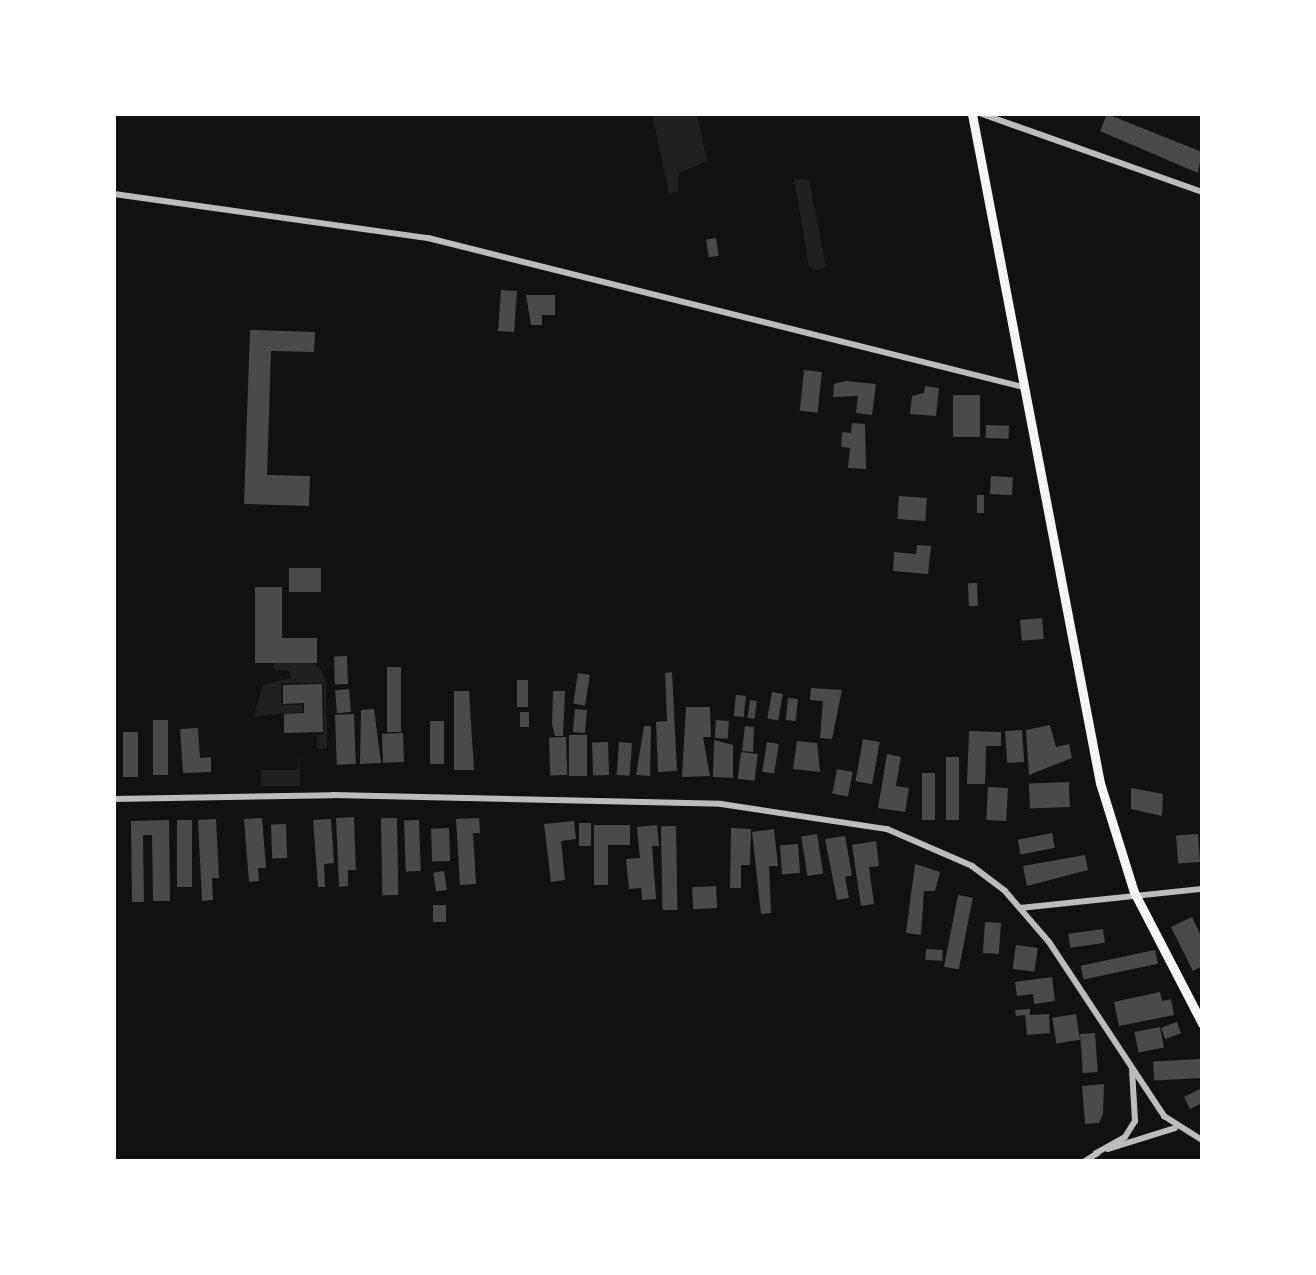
<!DOCTYPE html>
<style>
body{margin:0}
#map{position:relative;width:1316px;height:1275px;overflow:hidden;background:#111;font-family:Jost,sans-serif}
div>[style]{position:absolute}
.green>*{inset:0;background:#202020}
.building>*{inset:0;background:#4a4a4a;transform-origin:0 0}
.minor>*{height:6px;margin:-3px;padding:0 3px;transform-origin:3px;border-radius:3px;background:#bcbcbc}
.secondary>*{height:9px;margin:-4.5px;padding:0 4.5px;transform-origin:4.5px;border-radius:4.5px;background:#f5f5f5}
span{translate:-50% -50%;white-space:nowrap;text-align:center;line-height:1.15;-webkit-text-stroke:5px #fff;paint-order:stroke}
.frame{position:absolute;inset:0;border:116px solid #fff;pointer-events:none}
</style>
<div id="map">
<div class="green">
<div style="clip-path:polygon(652px 114px,697px 114px,707px 161px,679px 173px,678px 192px,669px 194px)"></div>
<div style="clip-path:polygon(794px 179px,809px 180px,826px 267px,818px 270px,809px 267px)"></div>
<div style="clip-path:polygon(274px 663px,313px 663px,321px 670px,326px 683px,327px 748px,317px 749px,317px 736px,310px 736px,324px 734px,324px 683px,281px 683px,281px 705px,303px 705px,303px 712px,254px 716px,263px 685px,290px 678px,290px 671px,274px 670px)"></div>
<div style="clip-path:polygon(299px 756px,300px 786px,261px 786px,261px 770px,297px 770px)"></div>
</div>
<div class="building">
<div style="clip-path:polygon(1107px 114px,1202px 152px,1198px 173px,1100px 131px)"></div>
<div style="left:716px;top:238px;width:18px;height:10px;rotate:81deg"></div>
<div style="left:501px;top:290px;width:16px;height:41px;rotate:4deg"></div>
<div style="clip-path:polygon(526px 295px,555px 295px,555px 315px,542px 315px,542px 325px,531px 325px)"></div>
<div style="clip-path:polygon(250px 330px,315px 332px,314px 352px,271px 351px,267px 475px,310px 476px,309px 506px,244px 504px)"></div>
<div style="left:804px;top:370px;width:18px;height:41px;rotate:6deg"></div>
<div style="clip-path:polygon(846px 381px,876px 384px,872px 415px,856px 413px,858px 396px,833px 397px,834px 384px)"></div>
<div style="clip-path:polygon(925px 386px,939px 388px,936px 416px,910px 414px,912px 396px,924px 393px)"></div>
<div style="left:953px;top:395px;width:27px;height:42px"></div>
<div style="clip-path:polygon(852px 423px,865px 424px,866px 469px,848px 468px,850px 448px,841px 447px,842px 432px,851px 433px)"></div>
<div style="left:986px;top:425px;width:23px;height:13px;rotate:2deg"></div>
<div style="left:991px;top:476px;width:22px;height:18px;rotate:3deg"></div>
<div style="left:977px;top:495px;width:7px;height:18px"></div>
<div style="left:899px;top:496px;width:28px;height:23px;rotate:4deg"></div>
<div style="clip-path:polygon(917px 545px,931px 546px,928px 574px,893px 571px,894px 552px,916px 554px)"></div>
<div style="left:289px;top:568px;width:32px;height:24px"></div>
<div style="left:977px;top:583px;width:23px;height:9px;rotate:88deg"></div>
<div style="clip-path:polygon(255px 587px,282px 587px,282px 638px,317px 638px,317px 663px,255px 663px)"></div>
<div style="left:1042px;top:618px;width:21px;height:22px;rotate:85deg"></div>
<div style="left:347px;top:656px;width:28px;height:13px;rotate:88deg"></div>
<div style="left:387px;top:667px;width:14px;height:65px"></div>
<div style="clip-path:polygon(672px 672px,677px 771px,658px 772px,656px 722px,667px 721px,665px 673px)"></div>
<div style="left:578px;top:673px;width:12px;height:31px;rotate:9deg"></div>
<div style="left:517px;top:680px;width:11px;height:27px"></div>
<div style="clip-path:polygon(322px 684px,323px 732px,284px 733px,284px 714px,304px 713px,304px 703px,283px 704px,283px 685px)"></div>
<div style="clip-path:polygon(811px 688px,842px 690px,832px 739px,820px 738px,823px 701px,810px 700px)"></div>
<div style="left:349px;top:689px;width:23px;height:14px;rotate:85deg"></div>
<div style="clip-path:polygon(454px 691px,469px 691px,474px 770px,454px 770px)"></div>
<div style="clip-path:polygon(553px 691px,565px 691px,563px 736px,555px 736px,552px 724px)"></div>
<div style="left:772px;top:692px;width:11px;height:27px;rotate:10deg"></div>
<div style="left:736px;top:695px;width:10px;height:21px;rotate:6deg"></div>
<div style="left:788px;top:698px;width:10px;height:22px;rotate:6deg"></div>
<div style="left:750px;top:700px;width:7px;height:18px;rotate:8deg"></div>
<div style="clip-path:polygon(686px 707px,710px 707px,711px 737px,703px 737px,710px 776px,682px 777px)"></div>
<div style="clip-path:polygon(374px 709px,381px 763px,360px 764px,361px 710px)"></div>
<div style="left:575px;top:709px;width:12px;height:23px;rotate:5deg"></div>
<div style="left:520px;top:712px;width:9px;height:15px"></div>
<div style="left:354px;top:714px;width:50px;height:19px;rotate:88deg"></div>
<div style="left:153px;top:720px;width:15px;height:55px"></div>
<div style="left:716px;top:720px;width:13px;height:18px;rotate:4deg"></div>
<div style="left:430px;top:721px;width:14px;height:43px"></div>
<div style="clip-path:polygon(1050px 725px,1056px 747px,1069px 744px,1072px 758px,1029px 775px,1026px 730px)"></div>
<div style="clip-path:polygon(644px 726px,651px 726px,650px 776px,636px 775px)"></div>
<div style="clip-path:polygon(745px 726px,754px 727px,753px 752px,742px 751px)"></div>
<div style="clip-path:polygon(198px 728px,200px 758px,211px 757px,211px 772px,183px 773px,180px 729px)"></div>
<div style="left:1022px;top:730px;width:32px;height:17px;rotate:86deg"></div>
<div style="clip-path:polygon(969px 731px,1001px 732px,1001px 746px,986px 746px,985px 784px,967px 784px)"></div>
<div style="left:123px;top:732px;width:15px;height:45px"></div>
<div style="left:403px;top:733px;width:29px;height:21px;rotate:88deg"></div>
<div style="left:569px;top:735px;width:18px;height:41px"></div>
<div style="left:566px;top:737px;width:38px;height:17px;rotate:88deg"></div>
<div style="left:863px;top:739px;width:17px;height:43px;rotate:10deg"></div>
<div style="clip-path:polygon(714px 740px,733px 745px,733px 778px,713px 777px)"></div>
<div style="clip-path:polygon(797px 741px,817px 743px,820px 772px,793px 769px)"></div>
<div style="left:608px;top:742px;width:33px;height:16px;rotate:88deg"></div>
<div style="left:619px;top:742px;width:13px;height:33px;rotate:4deg"></div>
<div style="left:767px;top:742px;width:12px;height:30px;rotate:9deg"></div>
<div style="left:741px;top:752px;width:17px;height:27px;rotate:7deg"></div>
<div style="clip-path:polygon(887px 754px,901px 757px,896px 786px,909px 788px,905px 812px,878px 808px)"></div>
<div style="left:946px;top:757px;width:13px;height:63px"></div>
<div style="left:837px;top:769px;width:16px;height:25px;rotate:11deg"></div>
<div style="left:922px;top:773px;width:13px;height:47px"></div>
<div style="left:1069px;top:782px;width:25px;height:40px;rotate:88deg"></div>
<div style="left:988px;top:787px;width:20px;height:33px;rotate:3deg"></div>
<div style="clip-path:polygon(1131px 788px,1163px 794px,1162px 816px,1131px 809px)"></div>
<div style="clip-path:polygon(354px 817px,356px 870px,348px 870px,348px 886px,339px 887px,336px 818px)"></div>
<div style="clip-path:polygon(262px 818px,266px 868px,258px 868px,259px 881px,249px 882px,244px 819px)"></div>
<div style="left:397px;top:818px;width:77px;height:16px;rotate:89deg"></div>
<div style="clip-path:polygon(479px 818px,480px 833px,473px 833px,476px 884px,460px 885px,456px 819px)"></div>
<div style="clip-path:polygon(216px 819px,219px 878px,212px 878px,213px 900px,202px 901px,198px 820px)"></div>
<div style="clip-path:polygon(331px 819px,334px 863px,324px 864px,325px 887px,318px 887px,313px 820px)"></div>
<div style="clip-path:polygon(169px 820px,170px 901px,153px 901px,152px 835px,143px 835px,144px 902px,132px 902px,131px 821px)"></div>
<div style="left:177px;top:820px;width:15px;height:67px"></div>
<div style="left:419px;top:820px;width:51px;height:15px;rotate:88deg"></div>
<div style="clip-path:polygon(574px 821px,576px 839px,561px 841px,565px 880px,551px 882px,544px 824px)"></div>
<div style="left:579px;top:823px;width:12px;height:23px"></div>
<div style="left:286px;top:824px;width:34px;height:15px;rotate:88deg"></div>
<div style="clip-path:polygon(594px 825px,630px 825px,630px 845px,608px 845px,608px 885px,594px 885px)"></div>
<div style="clip-path:polygon(657px 825px,659px 846px,652px 846px,656px 899px,642px 900px,641px 888px,629px 889px,626px 859px,640px 858px,637px 827px)"></div>
<div style="left:676px;top:826px;width:84px;height:15px;rotate:89deg"></div>
<div style="left:449px;top:828px;width:33px;height:18px;rotate:88deg"></div>
<div style="clip-path:polygon(731px 828px,751px 829px,750px 865px,741px 865px,741px 888px,730px 888px)"></div>
<div style="clip-path:polygon(774px 829px,778px 866px,769px 866px,771px 913px,761px 914px,752px 832px)"></div>
<div style="left:1052px;top:833px;width:15px;height:35px;rotate:79deg"></div>
<div style="left:817px;top:834px;width:40px;height:16px;rotate:81deg"></div>
<div style="left:1198px;top:834px;width:28px;height:22px;rotate:86deg"></div>
<div style="clip-path:polygon(845px 836px,852px 875px,845px 877px,849px 898px,837px 900px,825px 839px)"></div>
<div style="clip-path:polygon(876px 841px,879px 866px,869px 867px,874px 904px,861px 906px,852px 845px)"></div>
<div style="left:798px;top:844px;width:29px;height:18px;rotate:86deg"></div>
<div style="clip-path:polygon(1085px 855px,1088px 870px,1027px 886px,1023px 866px)"></div>
<div style="clip-path:polygon(915px 864px,940px 872px,935px 891px,924px 891px,921px 935px,906px 933px)"></div>
<div style="left:444px;top:871px;width:19px;height:11px;rotate:81deg"></div>
<div style="left:716px;top:886px;width:22px;height:24px;rotate:87deg"></div>
<div style="left:958px;top:895px;width:15px;height:73px;rotate:11deg"></div>
<div style="left:433px;top:905px;width:13px;height:17px"></div>
<div style="clip-path:polygon(1192px 917px,1202px 938px,1202px 966px,1193px 971px,1171px 927px)"></div>
<div style="left:985px;top:922px;width:16px;height:31px;rotate:4deg"></div>
<div style="left:1103px;top:929px;width:14px;height:35px;rotate:82deg"></div>
<div style="left:1016px;top:945px;width:22px;height:24px;rotate:8deg"></div>
<div style="left:926px;top:949px;width:17px;height:11px;rotate:3deg"></div>
<div style="left:1155px;top:950px;width:14px;height:76px;rotate:78deg"></div>
<div style="clip-path:polygon(1052px 977px,1055px 1001px,1034px 1004px,1033px 994px,1017px 996px,1015px 982px)"></div>
<div style="clip-path:polygon(1160px 992px,1162px 1001px,1171px 999px,1174px 1015px,1119px 1026px,1114px 1002px)"></div>
<div style="clip-path:polygon(1030px 1009px,1030px 1015px,1049px 1014px,1050px 1033px,1027px 1035px,1025px 1015px,1016px 1016px,1015px 1010px)"></div>
<div style="left:1076px;top:1014px;width:26px;height:24px;rotate:81deg"></div>
<div style="left:1177px;top:1022px;width:12px;height:17px;rotate:70deg"></div>
<div style="left:1160px;top:1027px;width:21px;height:26px;rotate:79deg"></div>
<div style="left:1095px;top:1033px;width:39px;height:15px;rotate:86deg"></div>
<div style="left:1201px;top:1059px;width:19px;height:48px;rotate:87deg"></div>
<div style="clip-path:polygon(1104px 1084px,1103px 1114px,1099px 1123px,1085px 1124px,1082px 1086px)"></div>
<div style="clip-path:polygon(1200px 1089px,1202px 1103px,1190px 1109px,1184px 1097px)"></div>
</div>
<div class="minor">
<div style="left:982px;top:114px;width:233px;rotate:19.5deg"></div>
<div style="left:114px;top:194px;width:317px;rotate:8deg"></div>
<div style="left:428px;top:238px;width:613px;rotate:14.06deg"></div>
<div style="left:114px;top:799px;width:219px;rotate:-1deg"></div>
<div style="left:333px;top:795px;width:388px;rotate:1.3deg"></div>
<div style="left:721px;top:804px;width:168px;rotate:8.6deg"></div>
<div style="left:887px;top:829px;width:93px;rotate:23.5deg"></div>
<div style="left:972px;top:866px;width:41px;rotate:37.1deg"></div>
<div style="left:1005px;top:891px;width:67px;rotate:49.2deg"></div>
<div style="left:1049px;top:942px;width:209px;rotate:56.5deg"></div>
<div style="left:1164px;top:1116px;width:45px;rotate:32.3deg"></div>
<div style="left:1020px;top:908px;width:183px;rotate:-6deg"></div>
<div style="left:1108px;top:1149px;width:70px;rotate:-17.4deg"></div>
<div style="left:1096px;top:1153px;width:33px;rotate:-29deg"></div>
<div style="left:1125px;top:1137px;width:19px;rotate:-58deg"></div>
<div style="left:1135px;top:1121px;width:52px;rotate:-93.3deg"></div>
<div style="left:1085px;top:1161px;width:15px;rotate:-32deg"></div>
</div>
<div class="secondary">
<div style="left:972px;top:114px;width:681px;rotate:79.17deg"></div>
<div style="left:1100px;top:783px;width:114px;rotate:72.7deg"></div>
<div style="left:1134px;top:892px;width:148px;rotate:62.6deg"></div>
</div>
<div class="frame"></div>
</div>
